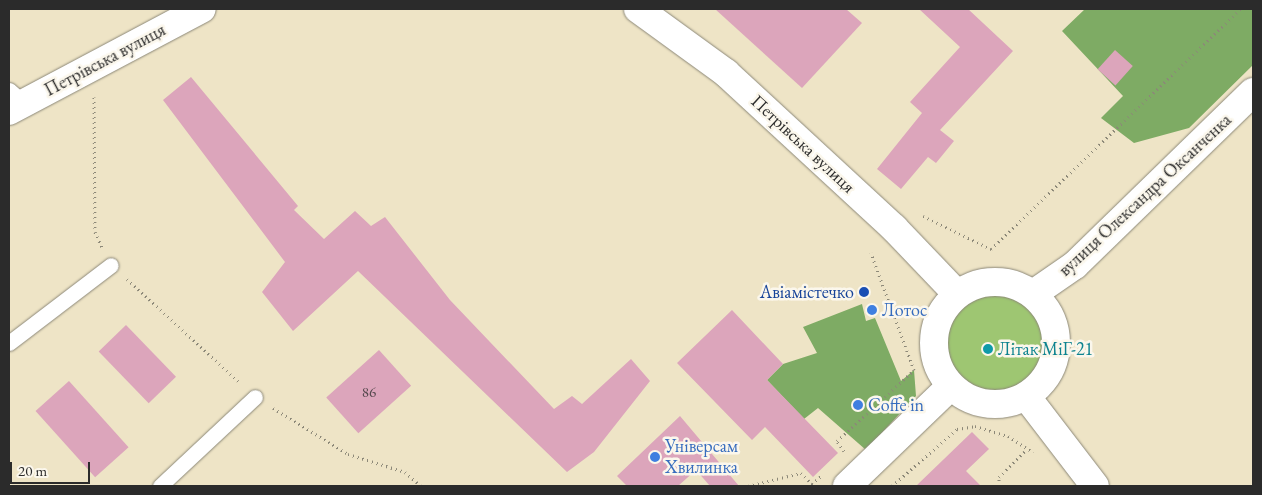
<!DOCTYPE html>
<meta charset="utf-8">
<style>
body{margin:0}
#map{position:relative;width:1262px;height:495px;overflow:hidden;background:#eee4c6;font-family:"EB Garamond",serif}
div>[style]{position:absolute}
.green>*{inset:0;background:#9ec672}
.round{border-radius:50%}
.forest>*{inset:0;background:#7eab64}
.building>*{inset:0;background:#dca5bb;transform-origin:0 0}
.path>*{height:3px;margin-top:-1.5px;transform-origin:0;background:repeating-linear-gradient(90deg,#8c8878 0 1px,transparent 0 5px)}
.roads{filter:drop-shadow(0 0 1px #8c8878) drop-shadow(0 0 1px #8c8878)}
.lane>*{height:15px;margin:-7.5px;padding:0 7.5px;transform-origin:7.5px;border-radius:7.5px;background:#fff}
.street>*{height:28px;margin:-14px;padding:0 14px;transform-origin:14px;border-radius:14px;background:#fff}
.secondary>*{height:28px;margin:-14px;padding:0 14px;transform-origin:14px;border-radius:14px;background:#fff}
.secondary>.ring{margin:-14px;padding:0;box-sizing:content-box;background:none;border:28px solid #fff;border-radius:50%}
.dots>*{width:14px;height:14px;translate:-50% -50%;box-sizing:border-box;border:2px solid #fbf7ec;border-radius:50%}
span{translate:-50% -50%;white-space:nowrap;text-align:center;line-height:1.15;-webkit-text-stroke:5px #fbf7ec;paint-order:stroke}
.number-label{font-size:15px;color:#574a4f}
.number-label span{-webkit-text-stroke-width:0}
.street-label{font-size:18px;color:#2b2b2b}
.transit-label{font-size:18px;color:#164399}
.right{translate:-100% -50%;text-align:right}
.shop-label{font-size:18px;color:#366cbe}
.left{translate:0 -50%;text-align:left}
.culture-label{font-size:18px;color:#0d838f}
.frame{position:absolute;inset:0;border:10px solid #2b2b2b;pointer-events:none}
.scale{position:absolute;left:10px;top:462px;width:80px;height:22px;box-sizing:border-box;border:2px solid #2b2b2b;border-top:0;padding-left:6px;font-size:15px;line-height:18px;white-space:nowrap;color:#2b2b2b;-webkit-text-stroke:4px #fbf7ec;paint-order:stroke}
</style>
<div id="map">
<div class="green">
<div class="round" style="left:934px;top:282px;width:122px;height:122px"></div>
</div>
<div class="forest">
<div style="clip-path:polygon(1085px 9px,1253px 9px,1253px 65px,1189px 128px,1134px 143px,1101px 118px,1123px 96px,1062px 31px)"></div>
<div style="clip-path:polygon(862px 304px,866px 321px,875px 318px,901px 381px,914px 370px,916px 396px,866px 450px,818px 408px,804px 419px,767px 380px,783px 364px,817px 353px,803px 327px)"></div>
</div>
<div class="building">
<div style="clip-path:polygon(715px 9px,846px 9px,862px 23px,802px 88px)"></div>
<div style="clip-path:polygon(919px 9px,968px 9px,1013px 51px,940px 130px,954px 141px,936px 163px,928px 157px,901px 189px,877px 169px,922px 113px,910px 102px,960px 47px)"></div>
<div style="left:1115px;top:50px;width:24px;height:26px;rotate:42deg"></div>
<div style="clip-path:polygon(191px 77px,298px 206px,294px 210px,324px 239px,355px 211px,371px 226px,385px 217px,450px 300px,554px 409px,572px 396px,582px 404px,631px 359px,650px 381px,594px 452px,567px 472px,358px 271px,293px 331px,262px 292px,285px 262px,163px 100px)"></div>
<div style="clip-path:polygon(732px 310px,783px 364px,767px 380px,838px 453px,813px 477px,765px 427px,752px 440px,677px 363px)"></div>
<div style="left:126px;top:325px;width:72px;height:38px;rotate:46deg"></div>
<div style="left:379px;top:350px;width:48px;height:71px;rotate:48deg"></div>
<div style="left:69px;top:381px;width:89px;height:45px;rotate:48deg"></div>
<div style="clip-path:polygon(680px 416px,739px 486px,710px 486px,696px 470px,678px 486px,627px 486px,617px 476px)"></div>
<div style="clip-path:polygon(972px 432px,989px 449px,966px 471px,981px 486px,916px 486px)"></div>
</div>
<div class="path">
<div style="left:94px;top:97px;width:135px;rotate:89.6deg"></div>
<div style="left:95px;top:232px;width:17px;rotate:65deg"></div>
<div style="left:923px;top:216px;width:76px;rotate:25.9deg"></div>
<div style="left:991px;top:249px;width:346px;rotate:-43.9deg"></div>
<div style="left:127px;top:279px;width:154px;rotate:42.6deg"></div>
<div style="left:273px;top:408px;width:88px;rotate:31.5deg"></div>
<div style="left:348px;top:454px;width:60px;rotate:17.5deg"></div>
<div style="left:405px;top:472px;width:21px;rotate:41deg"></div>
<div style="left:844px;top:451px;width:12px;rotate:-125deg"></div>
<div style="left:837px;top:441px;width:105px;rotate:-42.7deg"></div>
<div style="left:914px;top:370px;width:125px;rotate:-110.2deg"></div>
<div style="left:748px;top:486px;width:55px;rotate:-13.8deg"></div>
<div style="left:801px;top:473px;width:16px;rotate:45deg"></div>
<div style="left:812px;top:484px;width:13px;rotate:-42deg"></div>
<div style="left:892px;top:486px;width:86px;rotate:-41.2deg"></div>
<div style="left:957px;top:429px;width:18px;rotate:-9deg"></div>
<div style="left:975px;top:426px;width:34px;rotate:17deg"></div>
<div style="left:1008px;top:436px;width:30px;rotate:33deg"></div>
<div style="left:999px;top:486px;width:9px;rotate:-90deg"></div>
<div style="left:999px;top:477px;width:40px;rotate:-45deg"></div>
</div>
<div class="roads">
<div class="lane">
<div style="left:9px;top:90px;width:20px;rotate:41deg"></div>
<div style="left:9px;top:343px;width:128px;rotate:-37.4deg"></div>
<div style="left:160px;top:486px;width:130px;rotate:-43.1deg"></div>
</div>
<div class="street">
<div style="left:638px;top:9px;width:109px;rotate:36deg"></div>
<div style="left:726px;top:73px;width:229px;rotate:42.7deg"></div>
<div style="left:894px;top:228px;width:91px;rotate:46.3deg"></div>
<div style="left:9px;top:111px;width:218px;rotate:-27.9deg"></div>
<div style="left:847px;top:486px;width:144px;rotate:-43.9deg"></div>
</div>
<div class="secondary">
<div class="ring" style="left:934px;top:282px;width:94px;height:94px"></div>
<div style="left:1033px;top:294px;width:51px;rotate:-34.6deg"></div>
<div style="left:1075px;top:265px;width:248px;rotate:-44.2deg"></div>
<div style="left:1026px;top:396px;width:113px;rotate:52.5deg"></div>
</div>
</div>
<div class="dots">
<div style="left:864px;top:292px;background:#1a4fb4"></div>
<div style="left:872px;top:310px;background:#3f7fe0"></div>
<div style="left:988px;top:349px;background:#0f9aa8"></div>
<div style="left:858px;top:405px;background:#3f7fe0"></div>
<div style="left:655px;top:457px;background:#3f7fe0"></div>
</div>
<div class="number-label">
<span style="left:369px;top:392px">86</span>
</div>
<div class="street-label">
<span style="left:105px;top:60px;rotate:-28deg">Петрівська вулиця</span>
<span style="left:803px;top:144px;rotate:43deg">Петрівська вулиця</span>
<span style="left:1145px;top:195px;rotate:-43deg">вулиця Олександра Оксанченка</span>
</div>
<div class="transit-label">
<span class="right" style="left:854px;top:292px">Авіамістечко</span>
</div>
<div class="shop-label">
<span class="left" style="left:882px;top:310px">Лотос</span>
<span class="left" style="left:868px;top:405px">Coffe in</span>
<span class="left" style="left:665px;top:457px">Універсам<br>Хвилинка</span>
</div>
<div class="culture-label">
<span class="left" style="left:998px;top:349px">Літак МіГ-21</span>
</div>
<div class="frame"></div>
<div class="scale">20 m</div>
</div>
